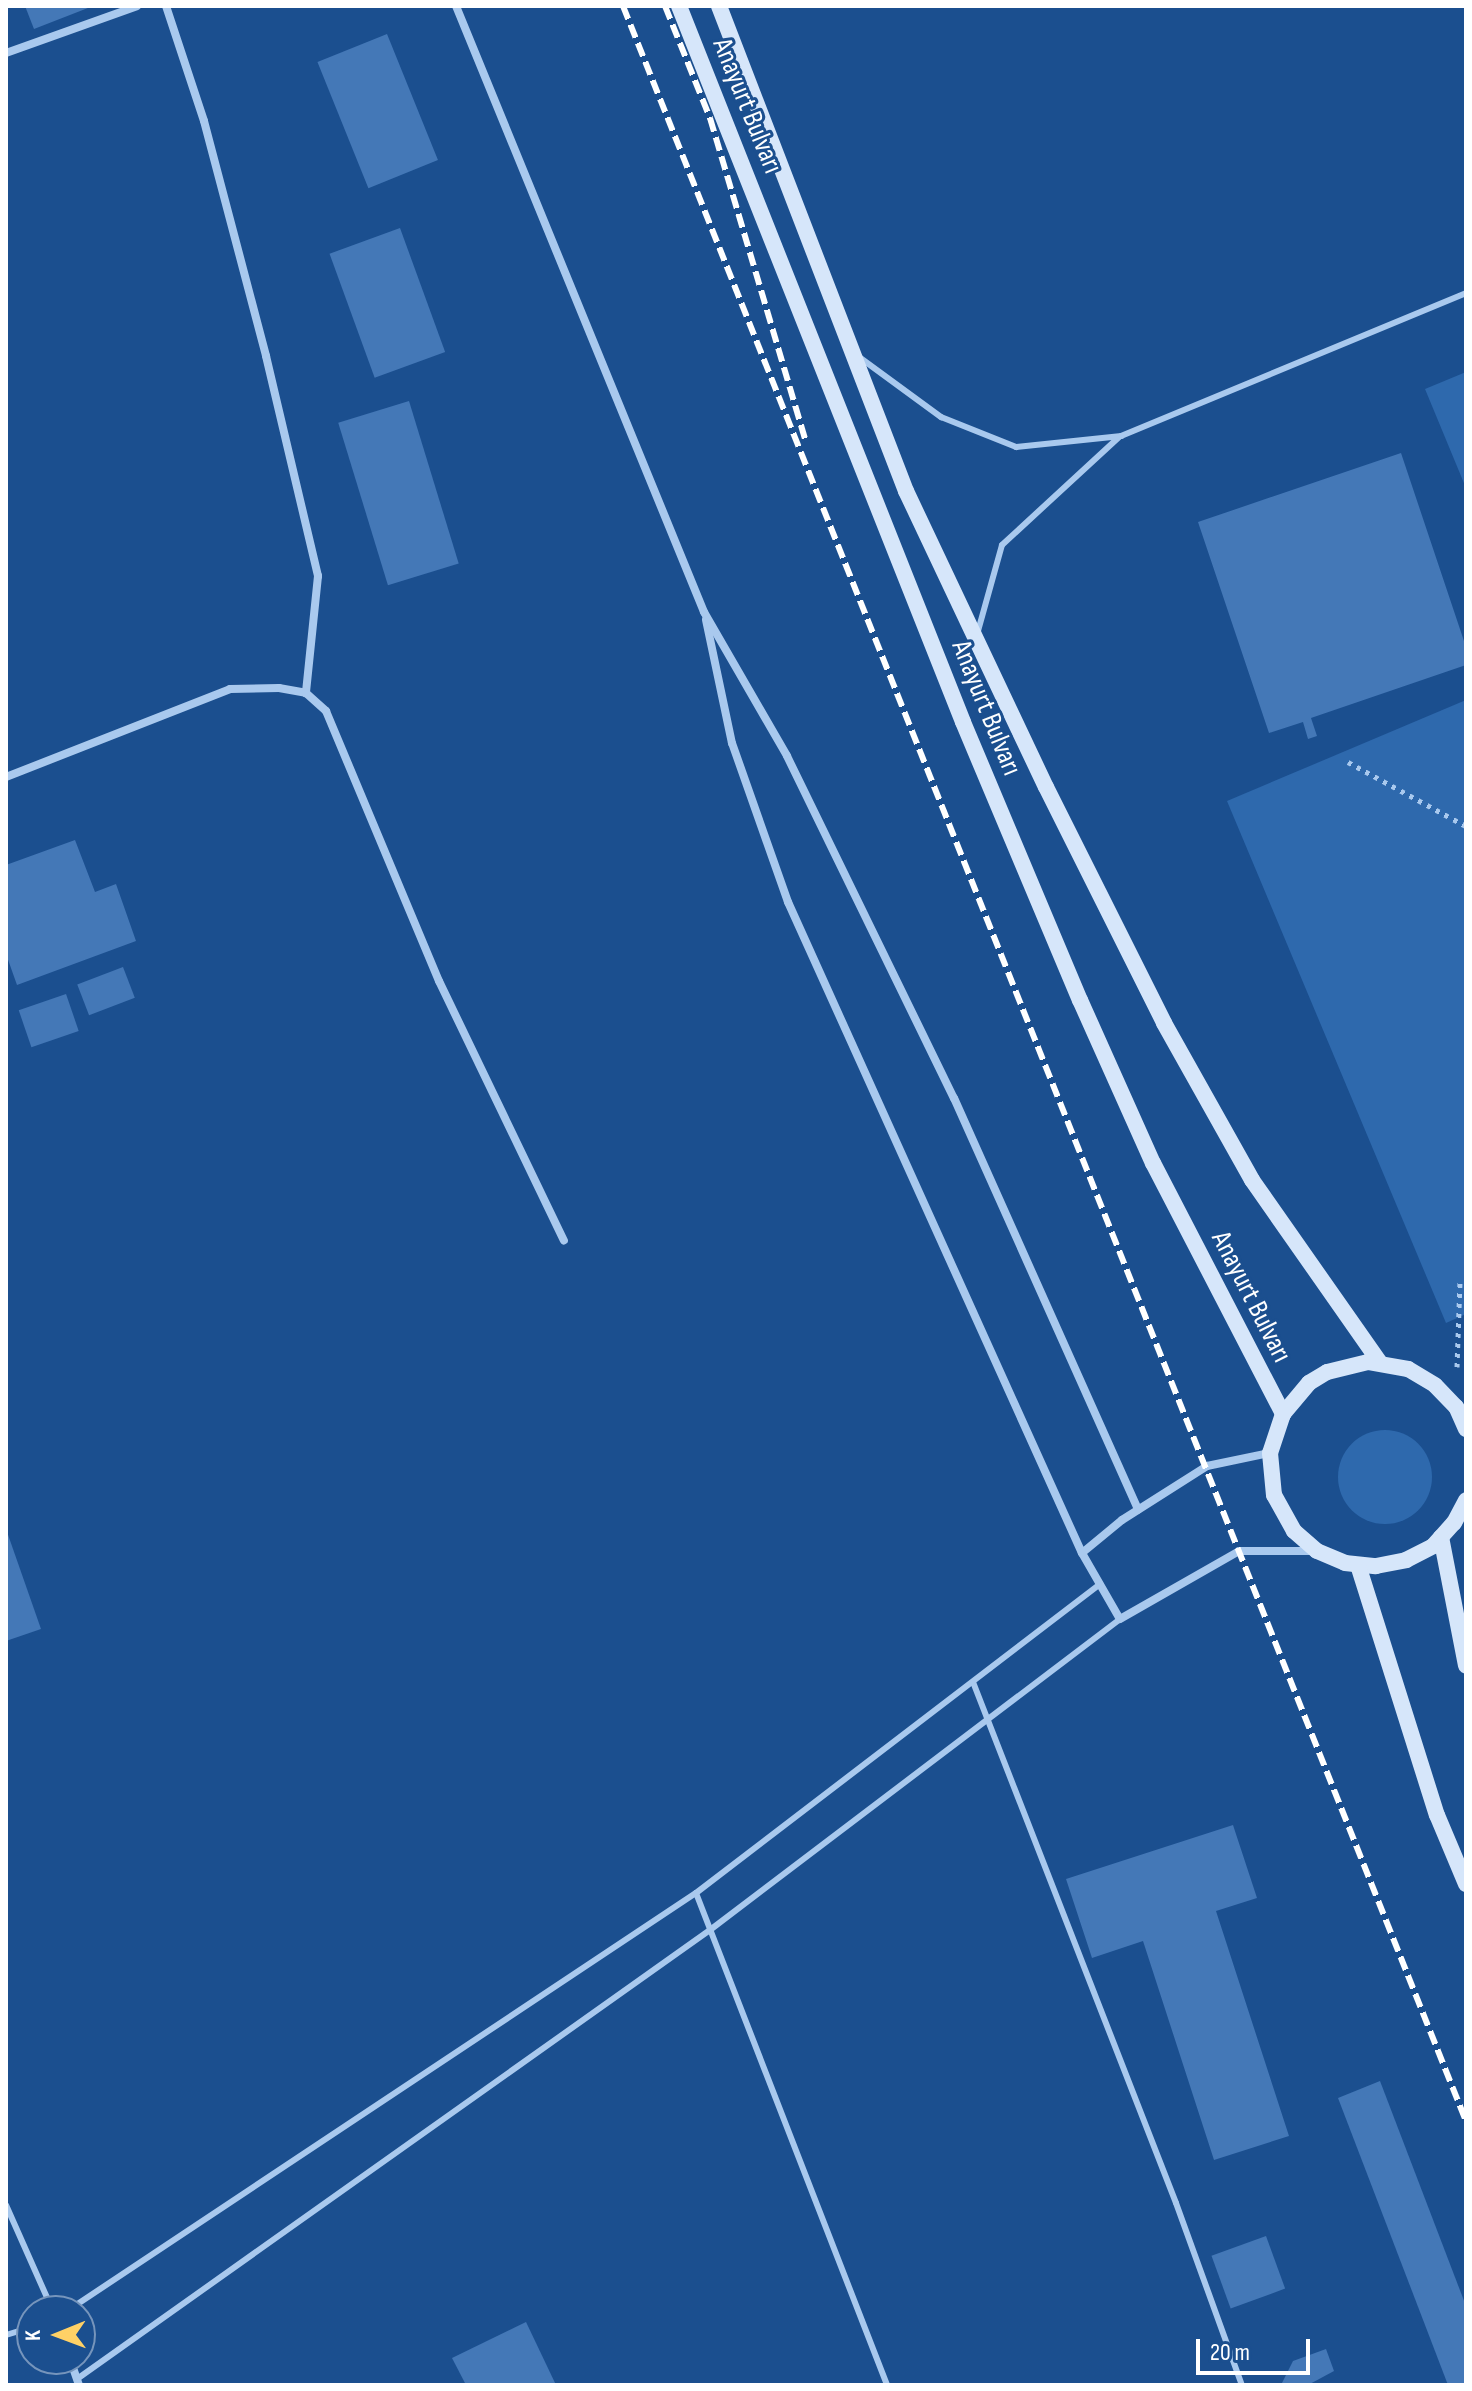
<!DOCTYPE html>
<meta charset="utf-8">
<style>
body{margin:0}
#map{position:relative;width:1472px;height:2391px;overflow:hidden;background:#1b4f8f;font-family:"Sofia Sans Condensed",sans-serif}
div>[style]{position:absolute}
.green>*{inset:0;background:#2e69ad}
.round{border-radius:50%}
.building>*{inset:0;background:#4478b7;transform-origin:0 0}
.path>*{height:5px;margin-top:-2.5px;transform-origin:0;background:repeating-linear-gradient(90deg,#a9c9ee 0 4px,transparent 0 10px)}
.lane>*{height:6px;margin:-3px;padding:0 3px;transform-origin:3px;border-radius:3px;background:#a9c9ee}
.street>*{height:8px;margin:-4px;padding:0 4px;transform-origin:4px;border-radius:4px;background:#a9c9ee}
.secondary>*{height:16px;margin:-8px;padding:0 8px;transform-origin:8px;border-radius:8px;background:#d6e6fa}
.rail>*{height:6px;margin-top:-3px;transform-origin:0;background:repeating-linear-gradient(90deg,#fff 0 14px,transparent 0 20px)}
span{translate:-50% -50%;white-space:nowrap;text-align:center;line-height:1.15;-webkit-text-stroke:6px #1b4f8f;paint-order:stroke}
.street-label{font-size:28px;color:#fff}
.frame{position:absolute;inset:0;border:8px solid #fff;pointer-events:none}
.north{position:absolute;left:16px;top:2295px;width:80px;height:80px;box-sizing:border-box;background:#1b4f8f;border:2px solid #7695bc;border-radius:50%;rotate:269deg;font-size:22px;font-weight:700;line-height:32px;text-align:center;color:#fff}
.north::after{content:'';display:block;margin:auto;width:28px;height:36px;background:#ffd166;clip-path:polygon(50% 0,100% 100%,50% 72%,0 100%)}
.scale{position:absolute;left:1196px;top:2339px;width:114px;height:36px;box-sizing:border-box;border:4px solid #fff;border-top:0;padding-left:10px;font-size:24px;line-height:28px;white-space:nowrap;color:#fff;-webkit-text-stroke:6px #1b4f8f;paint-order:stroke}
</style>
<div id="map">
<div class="green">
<div style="clip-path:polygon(1466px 372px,1466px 488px,1425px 389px)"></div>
<div style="clip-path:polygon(1466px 700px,1466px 1314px,1446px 1323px,1227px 801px)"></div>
<div class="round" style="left:1338px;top:1430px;width:94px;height:94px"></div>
</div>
<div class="building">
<div style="clip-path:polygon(25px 6px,93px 6px,34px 29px)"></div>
<div style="left:387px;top:34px;width:136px;height:75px;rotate:68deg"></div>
<div style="left:400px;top:228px;width:132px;height:75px;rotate:70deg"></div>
<div style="left:409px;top:401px;width:170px;height:74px;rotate:73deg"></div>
<div style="clip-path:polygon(1401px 453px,1466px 647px,1466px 665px,1311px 718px,1317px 736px,1308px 739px,1303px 722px,1269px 733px,1198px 522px)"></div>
<div style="clip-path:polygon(75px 840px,95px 892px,116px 884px,136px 941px,17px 985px,6px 954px,6px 865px)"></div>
<div style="left:123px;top:967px;width:33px;height:49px;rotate:69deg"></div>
<div style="left:66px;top:994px;width:39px;height:50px;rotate:71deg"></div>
<div style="clip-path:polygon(6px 1529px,41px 1629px,6px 1641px)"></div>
<div style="clip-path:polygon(1233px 1825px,1257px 1898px,1216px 1911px,1289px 2136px,1214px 2160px,1143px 1941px,1092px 1958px,1066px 1879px)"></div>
<div style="clip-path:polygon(1380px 2081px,1466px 2306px,1466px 2385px,1448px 2385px,1338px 2098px)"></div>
<div style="left:1266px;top:2236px;width:56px;height:58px;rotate:70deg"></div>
<div style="clip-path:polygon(526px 2322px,556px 2385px,466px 2385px,452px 2358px)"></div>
<div style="clip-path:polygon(1326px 2349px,1334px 2371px,1308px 2385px,1281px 2385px,1293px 2361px)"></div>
</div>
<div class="path">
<div style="left:1348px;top:762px;width:134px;rotate:28.5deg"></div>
<div style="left:1457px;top:1367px;width:87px;rotate:-88deg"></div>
</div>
<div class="lane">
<div style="left:859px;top:357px;width:102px;rotate:36.2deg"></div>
<div style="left:941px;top:417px;width:81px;rotate:21.8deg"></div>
<div style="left:1016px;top:447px;width:106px;rotate:-6deg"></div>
<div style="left:1121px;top:436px;width:373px;rotate:-22.5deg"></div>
<div style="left:978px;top:631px;width:89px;rotate:-74.4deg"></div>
<div style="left:1002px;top:545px;width:159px;rotate:-42.7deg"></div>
<div style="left:973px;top:1682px;width:559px;rotate:68.71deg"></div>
<div style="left:1176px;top:2203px;width:194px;rotate:70.1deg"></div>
<div style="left:696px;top:1893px;width:528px;rotate:68.78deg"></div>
<div style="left:6px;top:2205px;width:116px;rotate:66.1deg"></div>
<div style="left:67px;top:2311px;width:755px;rotate:-33.61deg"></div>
<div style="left:696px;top:1893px;width:509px;rotate:-37.41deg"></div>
<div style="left:6px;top:2335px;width:27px;rotate:-17deg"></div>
<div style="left:77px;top:2379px;width:776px;rotate:-35.35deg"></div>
<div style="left:710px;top:1930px;width:515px;rotate:-37.18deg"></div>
</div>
<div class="street">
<div style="left:166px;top:6px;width:121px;rotate:71.7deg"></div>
<div style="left:204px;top:121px;width:243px;rotate:75.2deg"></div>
<div style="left:266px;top:356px;width:226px;rotate:76.7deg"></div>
<div style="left:318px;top:576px;width:118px;rotate:95.9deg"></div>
<div style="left:456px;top:6px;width:655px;rotate:67.74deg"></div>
<div style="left:704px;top:612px;width:166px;rotate:60deg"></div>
<div style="left:787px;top:756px;width:381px;rotate:64deg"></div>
<div style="left:954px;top:1098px;width:451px;rotate:65.9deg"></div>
<div style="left:6px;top:53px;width:139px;rotate:-19.7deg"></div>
<div style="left:706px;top:620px;width:126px;rotate:78.1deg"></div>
<div style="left:732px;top:743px;width:169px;rotate:70.6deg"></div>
<div style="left:788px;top:902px;width:714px;rotate:65.7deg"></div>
<div style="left:1082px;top:1553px;width:76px;rotate:60.1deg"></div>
<div style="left:1120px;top:1619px;width:137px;rotate:-29.7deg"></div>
<div style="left:1239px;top:1551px;width:73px"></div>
<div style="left:6px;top:777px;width:241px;rotate:-21.4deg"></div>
<div style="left:230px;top:689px;width:49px;rotate:-1.2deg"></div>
<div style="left:279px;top:688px;width:27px;rotate:10deg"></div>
<div style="left:306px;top:693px;width:27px;rotate:42deg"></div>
<div style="left:326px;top:711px;width:293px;rotate:67.3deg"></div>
<div style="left:439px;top:981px;width:288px;rotate:64.3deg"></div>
<div style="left:1082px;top:1553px;width:52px;rotate:-39.5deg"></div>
<div style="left:1122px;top:1520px;width:101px;rotate:-32.4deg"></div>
<div style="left:1207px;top:1466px;width:63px;rotate:-11.8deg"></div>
<div style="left:70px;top:2359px;width:28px;rotate:71deg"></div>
</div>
<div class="secondary">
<div style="left:679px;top:6px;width:770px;rotate:68.36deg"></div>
<div style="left:963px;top:722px;width:302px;rotate:67.2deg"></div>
<div style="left:1080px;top:1000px;width:179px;rotate:65.9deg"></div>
<div style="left:1153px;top:1163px;width:283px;rotate:62.6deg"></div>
<div style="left:719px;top:6px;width:520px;rotate:68.92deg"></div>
<div style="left:906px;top:491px;width:327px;rotate:64.7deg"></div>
<div style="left:1046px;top:787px;width:264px;rotate:63.4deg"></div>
<div style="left:1164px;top:1023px;width:180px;rotate:60.7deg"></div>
<div style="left:1252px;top:1180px;width:223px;rotate:55deg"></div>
<div style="left:1466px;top:1429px;width:24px;rotate:-114deg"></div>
<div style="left:1456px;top:1407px;width:30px;rotate:-134deg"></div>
<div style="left:1435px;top:1385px;width:31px;rotate:-149deg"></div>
<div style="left:1408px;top:1369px;width:41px;rotate:-170.1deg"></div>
<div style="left:1368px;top:1362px;width:42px;rotate:166.3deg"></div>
<div style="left:1327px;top:1372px;width:21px;rotate:149deg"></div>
<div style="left:1309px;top:1383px;width:40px;rotate:130deg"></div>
<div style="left:1283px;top:1414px;width:41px;rotate:108.4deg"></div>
<div style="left:1270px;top:1453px;width:42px;rotate:84.6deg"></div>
<div style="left:1274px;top:1495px;width:41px;rotate:60.9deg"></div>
<div style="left:1294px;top:1531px;width:30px;rotate:41deg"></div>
<div style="left:1317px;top:1551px;width:30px;rotate:23deg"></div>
<div style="left:1345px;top:1563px;width:31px;rotate:6deg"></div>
<div style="left:1376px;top:1566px;width:31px;rotate:-11deg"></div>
<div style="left:1406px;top:1560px;width:30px;rotate:-27deg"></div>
<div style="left:1433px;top:1546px;width:31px;rotate:-48deg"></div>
<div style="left:1454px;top:1523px;width:26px;rotate:-62deg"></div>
<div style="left:1441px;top:1537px;width:131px;rotate:79deg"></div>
<div style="left:1358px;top:1565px;width:262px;rotate:72.5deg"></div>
<div style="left:1437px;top:1815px;width:75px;rotate:67.2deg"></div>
</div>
<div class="rail">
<div style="left:623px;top:6px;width:2277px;rotate:68.27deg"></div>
<div style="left:665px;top:6px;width:121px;rotate:68.1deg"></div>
<div style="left:710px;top:118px;width:339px;rotate:73.5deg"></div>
</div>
<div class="street-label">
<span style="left:747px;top:106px;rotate:68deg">Anayurt Bulvarı</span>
<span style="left:986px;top:708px;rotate:68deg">Anayurt Bulvarı</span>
<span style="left:1251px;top:1297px;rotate:63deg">Anayurt Bulvarı</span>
</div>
<div class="frame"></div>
<div class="north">K</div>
<div class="scale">20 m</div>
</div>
